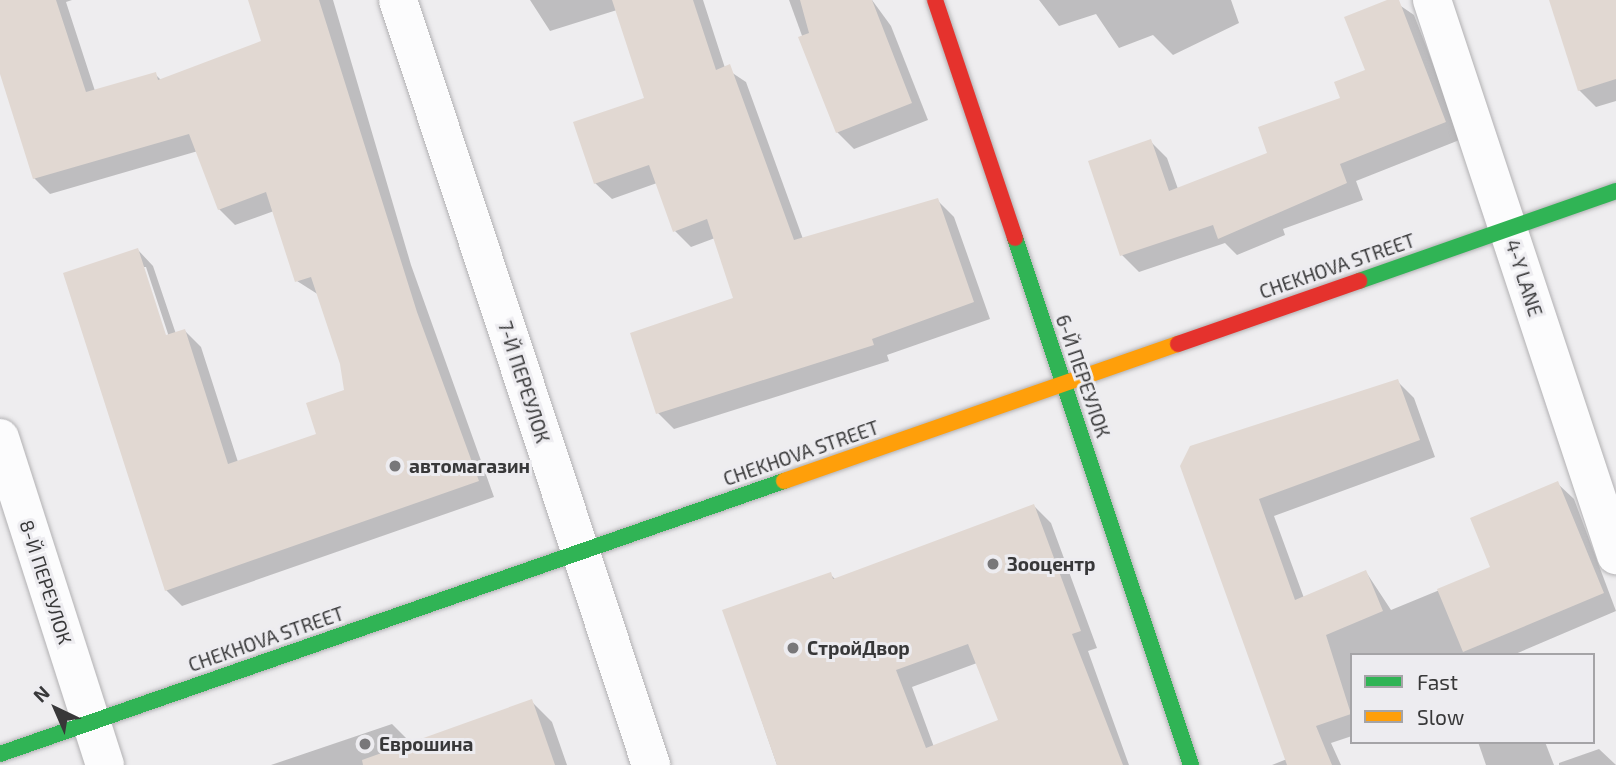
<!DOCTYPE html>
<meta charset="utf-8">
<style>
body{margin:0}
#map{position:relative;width:1616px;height:765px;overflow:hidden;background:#eeedef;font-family:"Exo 2",sans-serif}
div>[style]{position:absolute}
.shadow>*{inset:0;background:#0003}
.building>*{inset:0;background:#e1d8d2}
.roads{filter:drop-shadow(0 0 2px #b2b1b3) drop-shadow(0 0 2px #b2b1b3)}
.street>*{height:38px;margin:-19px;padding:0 19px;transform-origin:19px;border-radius:19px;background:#fcfcfd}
.fast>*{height:16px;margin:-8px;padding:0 8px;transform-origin:8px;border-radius:8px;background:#30b455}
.slow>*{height:16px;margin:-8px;padding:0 8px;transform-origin:8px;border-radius:8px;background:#ff9f0a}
.jam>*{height:16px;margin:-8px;padding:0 8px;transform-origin:8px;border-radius:8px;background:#e5322d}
.dots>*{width:19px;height:19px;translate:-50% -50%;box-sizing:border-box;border:4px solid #edecf0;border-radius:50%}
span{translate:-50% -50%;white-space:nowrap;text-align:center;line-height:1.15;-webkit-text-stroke:6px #edecf0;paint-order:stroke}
.street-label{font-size:19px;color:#383839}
.poi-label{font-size:19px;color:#383839;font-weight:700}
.left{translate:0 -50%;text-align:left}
.legend{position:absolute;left:1350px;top:653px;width:245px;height:91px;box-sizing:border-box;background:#edecf0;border:2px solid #a5a4a7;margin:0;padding:9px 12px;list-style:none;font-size:21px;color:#383839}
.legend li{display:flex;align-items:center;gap:14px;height:35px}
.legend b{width:35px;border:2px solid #a5a4a7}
.north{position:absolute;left:21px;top:674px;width:70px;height:70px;-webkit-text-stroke:5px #edecf0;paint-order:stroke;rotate:316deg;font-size:19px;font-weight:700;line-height:28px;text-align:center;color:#383839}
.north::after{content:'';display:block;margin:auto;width:24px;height:32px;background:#383839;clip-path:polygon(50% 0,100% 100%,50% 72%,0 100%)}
</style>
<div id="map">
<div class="shadow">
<div style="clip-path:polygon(evenodd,0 0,72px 0,66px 2px,95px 91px,155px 74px,161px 80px,263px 42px,250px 0,333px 0,411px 265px,494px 497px,182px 606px,166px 590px,138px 250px,153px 266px,176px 334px,185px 331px,201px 347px,238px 462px,318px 436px,346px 391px,342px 364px,319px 295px,297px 281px,274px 211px,235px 225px,219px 209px,198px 151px,50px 194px,34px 178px,0 69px,0 0,142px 267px,146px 267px,171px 343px,167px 344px,142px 267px)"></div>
<div style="clip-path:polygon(530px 0,703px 0,725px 68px,746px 82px,803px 239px,937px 200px,954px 217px,990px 319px,887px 355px,889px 361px,674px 429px,658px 413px,736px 299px,715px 238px,691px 247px,675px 231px,657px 183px,612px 199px,595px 183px,646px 99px,617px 10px,550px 31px)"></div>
<div style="clip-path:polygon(789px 0,872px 0,891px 26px,928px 120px,854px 149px,837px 132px)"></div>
<div style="clip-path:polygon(1039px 0,1231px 0,1239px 23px,1173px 55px,1153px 35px,1119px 48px,1096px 14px,1059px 26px)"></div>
<div style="clip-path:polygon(1392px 0,1414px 15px,1462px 139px,1356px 181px,1363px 200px,1283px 229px,1285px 235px,1237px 255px,1225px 243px,1139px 272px,1122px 255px,1150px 141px,1167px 158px,1178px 189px,1269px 154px,1342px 99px,1367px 71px)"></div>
<div style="clip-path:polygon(1551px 0,1616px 0,1616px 101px,1596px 107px,1579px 90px)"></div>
<div style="clip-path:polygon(1397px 381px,1414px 398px,1435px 457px,1274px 516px,1304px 598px,1366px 572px,1391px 610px,1493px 568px,1557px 483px,1574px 499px,1616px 611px,1513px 655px,1352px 655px,1352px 736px,1331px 743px,1341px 765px,1272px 765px,1287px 759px,1182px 466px)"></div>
<div style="clip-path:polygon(evenodd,1034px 506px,1051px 523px,1097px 648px,1088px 651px,1129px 765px,777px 765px,724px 611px,830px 574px,836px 580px,1034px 506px,977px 663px,1000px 721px,934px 747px,912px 687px,977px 663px)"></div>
<div style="clip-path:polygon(531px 701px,552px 722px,567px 765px,271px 765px,392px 724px,412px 744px)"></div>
<div style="clip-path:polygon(1478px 742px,1545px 742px,1554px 765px,1486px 765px)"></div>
<div style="clip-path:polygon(1599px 749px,1616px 765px,1559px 765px,1559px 763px)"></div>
</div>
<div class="building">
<div style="clip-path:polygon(0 0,56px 0,86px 92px,156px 72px,158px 80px,261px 41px,248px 0,319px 0,417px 312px,479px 481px,165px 591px,63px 273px,138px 248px,166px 335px,185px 329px,228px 464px,316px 434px,306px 403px,344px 390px,340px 364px,311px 277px,295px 282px,266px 192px,218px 210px,189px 134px,33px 179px,0 74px)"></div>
<div style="clip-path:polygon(612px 0,693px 0,716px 70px,730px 64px,794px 240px,938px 198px,974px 302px,872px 339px,874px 345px,656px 414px,630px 333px,733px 298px,707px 219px,673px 232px,649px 165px,594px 184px,573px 122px,644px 98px)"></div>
<div style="clip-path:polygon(800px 0,872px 0,912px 103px,836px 133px,798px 37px,809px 33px)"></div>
<div style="clip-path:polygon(1387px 0,1399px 0,1446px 122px,1340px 164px,1347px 183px,1218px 239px,1213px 225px,1120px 256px,1088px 161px,1151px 139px,1169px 191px,1267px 153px,1258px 127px,1340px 98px,1334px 82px,1365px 70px,1344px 17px)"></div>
<div style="clip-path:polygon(1549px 0,1616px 0,1616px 79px,1578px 91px)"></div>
<div style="clip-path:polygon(1398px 379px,1420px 440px,1259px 499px,1295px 600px,1366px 570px,1383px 611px,1326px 635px,1351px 714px,1316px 726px,1332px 765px,1287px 765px,1180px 466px,1190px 446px)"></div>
<div style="clip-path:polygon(1558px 481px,1604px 593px,1463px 652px,1437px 589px,1490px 567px,1470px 518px)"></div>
<div style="clip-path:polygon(evenodd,1034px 504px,1081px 631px,1072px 634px,1123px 765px,777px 765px,722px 610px,831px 572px,833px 579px,1034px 504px,968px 644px,998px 720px,926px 748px,896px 670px,968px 644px)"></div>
<div style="clip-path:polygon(532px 699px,555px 765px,363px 765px,362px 760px)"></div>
</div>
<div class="roads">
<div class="street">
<div style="left:398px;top:0;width:806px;rotate:71.7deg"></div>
<div style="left:1432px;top:0;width:585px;rotate:71.66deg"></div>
<div style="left:0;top:438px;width:343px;rotate:72.2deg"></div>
</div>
<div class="fast">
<div style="left:1015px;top:238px;width:556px;rotate:71.53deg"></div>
<div style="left:1359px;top:281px;width:272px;rotate:-19.3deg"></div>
<div style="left:0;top:754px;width:830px;rotate:-19.2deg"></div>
</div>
<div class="slow">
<div style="left:784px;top:481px;width:417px;rotate:-19.2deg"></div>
</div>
<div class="jam">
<div style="left:935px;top:0;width:251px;rotate:71.4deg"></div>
<div style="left:1178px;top:344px;width:192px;rotate:-19.2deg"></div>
</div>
</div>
<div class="dots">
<div style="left:395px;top:466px;background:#787779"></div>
<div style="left:993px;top:564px;background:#787779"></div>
<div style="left:793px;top:648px;background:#787779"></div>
<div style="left:365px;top:744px;background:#787779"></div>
</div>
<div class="street-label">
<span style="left:1337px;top:266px;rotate:-19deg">CHEKHOVA STREET</span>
<span style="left:1524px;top:278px;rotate:72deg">4-Y LANE</span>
<span style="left:1083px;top:376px;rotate:71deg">6-Й ПЕРЕУЛОК</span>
<span style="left:524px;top:382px;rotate:72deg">7-Й ПЕРЕУЛОК</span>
<span style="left:801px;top:453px;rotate:-19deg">CHEKHOVA STREET</span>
<span style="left:46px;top:582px;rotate:72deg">8-Й ПЕРЕУЛОК</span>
<span style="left:266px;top:639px;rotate:-19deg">CHEKHOVA STREET</span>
</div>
<div class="poi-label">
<span class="left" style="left:409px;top:466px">автомагазин</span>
<span class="left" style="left:1007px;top:564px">Зооцентр</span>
<span class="left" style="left:807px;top:648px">СтройДвор</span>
<span class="left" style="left:379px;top:744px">Еврошина</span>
</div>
<ul class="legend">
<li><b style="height:9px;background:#30b455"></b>Fast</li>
<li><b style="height:9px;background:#ff9f0a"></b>Slow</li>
</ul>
<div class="north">N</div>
</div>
